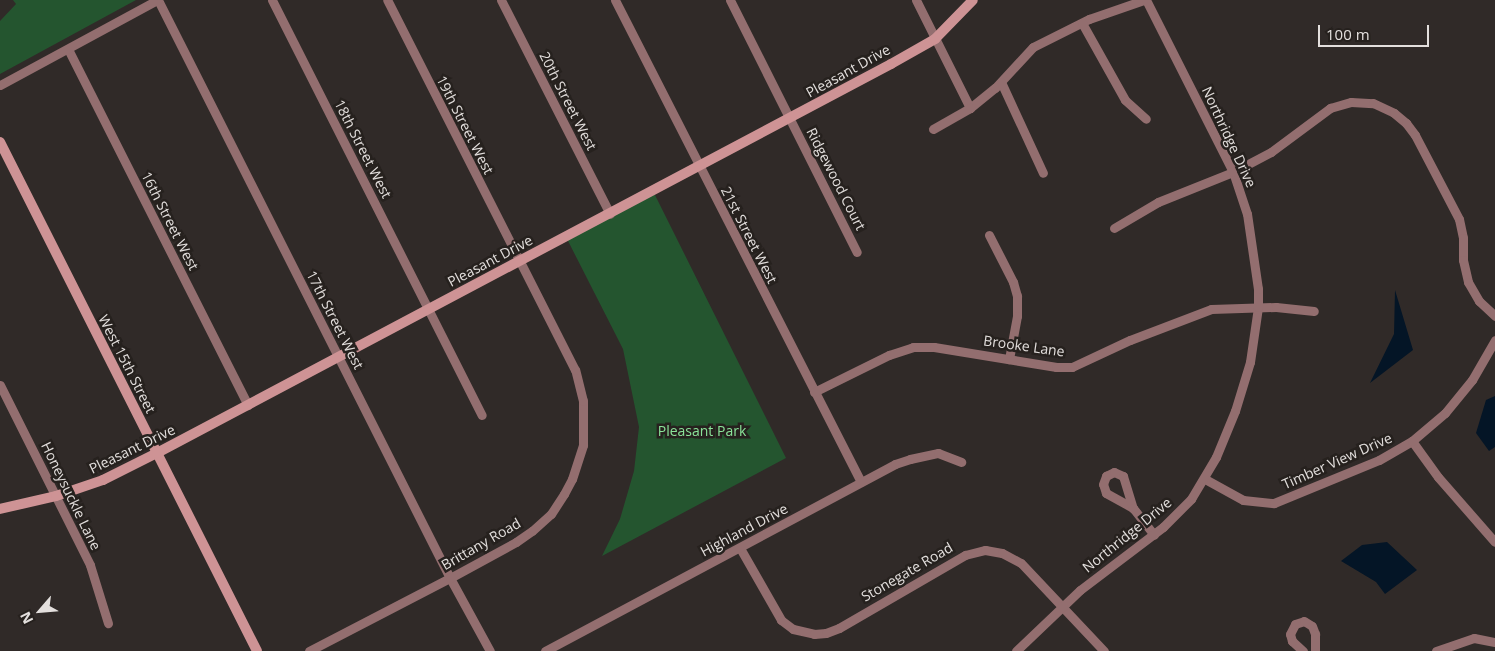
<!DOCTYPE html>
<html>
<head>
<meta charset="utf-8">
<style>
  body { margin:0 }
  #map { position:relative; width:1495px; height:651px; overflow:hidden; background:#302a28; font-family:"Open Sans",sans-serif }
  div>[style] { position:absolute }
  .green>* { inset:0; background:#24552f }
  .water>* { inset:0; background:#041526 }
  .street>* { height:9px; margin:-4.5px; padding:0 4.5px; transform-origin:4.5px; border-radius:4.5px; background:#936e6f }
  .secondary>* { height:10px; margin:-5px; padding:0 5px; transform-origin:5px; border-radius:5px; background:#ce9395 }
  span { translate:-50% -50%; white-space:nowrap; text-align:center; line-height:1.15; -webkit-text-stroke:5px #26211e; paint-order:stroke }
  .street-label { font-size:14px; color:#e3dfdd }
  .park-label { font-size:14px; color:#8ae399 }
  .north { position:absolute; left:15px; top:586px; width:50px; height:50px; -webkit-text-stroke:4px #26211e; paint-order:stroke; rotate:243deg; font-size:14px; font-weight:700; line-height:20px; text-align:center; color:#e3dfdd }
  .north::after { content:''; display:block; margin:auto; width:18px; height:22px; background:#e3dfdd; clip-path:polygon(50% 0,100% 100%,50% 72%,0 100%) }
  .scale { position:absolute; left:1318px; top:25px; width:111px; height:22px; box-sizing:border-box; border:2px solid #e3dfdd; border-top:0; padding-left:6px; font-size:15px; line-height:18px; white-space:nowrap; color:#e3dfdd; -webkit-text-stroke:4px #26211e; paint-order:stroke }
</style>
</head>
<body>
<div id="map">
  <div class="green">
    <i style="clip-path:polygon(13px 0,136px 0,0 74px,0 21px,16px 4px)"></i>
    <i style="clip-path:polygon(653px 191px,786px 458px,602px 556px,620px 519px,634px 471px,639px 427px,623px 349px,566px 237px)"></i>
  </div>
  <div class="water">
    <i style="clip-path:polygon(1395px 290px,1413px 350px,1370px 383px,1394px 334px)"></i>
    <i style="clip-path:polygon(1495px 396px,1495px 447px,1489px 451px,1476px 433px,1486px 400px)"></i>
    <i style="clip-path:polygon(1387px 542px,1417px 570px,1385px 594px,1376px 582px,1341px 561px,1362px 545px)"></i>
  </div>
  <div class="street">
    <i style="left:158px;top:0;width:648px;rotate:63.2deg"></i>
    <i style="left:450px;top:578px;width:83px;rotate:61.3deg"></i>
    <i style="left:272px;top:0;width:465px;rotate:63.2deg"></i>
    <i style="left:501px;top:0;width:240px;rotate:63deg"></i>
    <i style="left:615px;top:0;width:541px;rotate:62.96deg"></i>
    <i style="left:730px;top:0;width:282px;rotate:63.3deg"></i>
    <i style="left:916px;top:0;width:121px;rotate:63.4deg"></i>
    <i style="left:970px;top:108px;width:32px;rotate:-39deg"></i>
    <i style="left:995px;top:88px;width:56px;rotate:-47.2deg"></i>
    <i style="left:1033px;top:47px;width:63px;rotate:-26.6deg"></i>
    <i style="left:1089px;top:19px;width:58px;rotate:-19.1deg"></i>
    <i style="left:1082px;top:23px;width:88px;rotate:60.8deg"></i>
    <i style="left:1125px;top:100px;width:28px;rotate:42deg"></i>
    <i style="left:68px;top:49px;width:399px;rotate:63.2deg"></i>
    <i style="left:1001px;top:82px;width:100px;rotate:65.2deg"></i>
    <i style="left:0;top:85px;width:179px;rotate:-28.4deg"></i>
    <i style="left:933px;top:129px;width:43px;rotate:-29.6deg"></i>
    <i style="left:1114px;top:228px;width:51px;rotate:-30.6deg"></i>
    <i style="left:1158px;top:202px;width:81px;rotate:-21.8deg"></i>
    <i style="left:1233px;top:172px;width:43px;rotate:-27.8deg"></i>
    <i style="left:1271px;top:152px;width:74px;rotate:-36.7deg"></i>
    <i style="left:1330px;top:108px;width:22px;rotate:-16deg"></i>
    <i style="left:1351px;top:102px;width:22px;rotate:3deg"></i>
    <i style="left:1373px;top:103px;width:23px;rotate:25deg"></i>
    <i style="left:1394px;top:113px;width:16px;rotate:40deg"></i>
    <i style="left:1406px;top:123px;width:15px;rotate:53deg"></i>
    <i style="left:1415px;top:135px;width:95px;rotate:62.4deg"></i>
    <i style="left:1459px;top:219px;width:19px;rotate:78deg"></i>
    <i style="left:1463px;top:238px;width:22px;rotate:90deg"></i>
    <i style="left:1463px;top:260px;width:23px;rotate:77deg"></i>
    <i style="left:1468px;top:282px;width:22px;rotate:60deg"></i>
    <i style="left:1479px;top:301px;width:22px;rotate:43deg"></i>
    <i style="left:989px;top:235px;width:53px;rotate:62.9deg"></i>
    <i style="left:1013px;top:282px;width:15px;rotate:74deg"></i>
    <i style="left:1017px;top:296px;width:20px;rotate:90deg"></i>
    <i style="left:1017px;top:316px;width:44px;rotate:100.5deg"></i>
    <i style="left:0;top:385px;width:201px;rotate:63.4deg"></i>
    <i style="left:90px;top:565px;width:61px;rotate:72.8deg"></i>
    <i style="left:814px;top:392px;width:84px;rotate:-26.3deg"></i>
    <i style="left:889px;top:355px;width:25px;rotate:-18deg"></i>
    <i style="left:913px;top:347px;width:21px"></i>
    <i style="left:934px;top:347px;width:124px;rotate:9.3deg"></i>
    <i style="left:1056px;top:367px;width:16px"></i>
    <i style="left:1072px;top:367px;width:64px;rotate:-25deg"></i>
    <i style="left:1130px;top:340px;width:87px;rotate:-20.9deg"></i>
    <i style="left:1211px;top:309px;width:65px;rotate:-1.8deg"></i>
    <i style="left:1276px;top:307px;width:38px;rotate:6deg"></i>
    <i style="left:1412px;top:441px;width:44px;rotate:54.2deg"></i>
    <i style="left:1438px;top:477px;width:86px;rotate:48.8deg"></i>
    <i style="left:1205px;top:479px;width:43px;rotate:28.9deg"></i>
    <i style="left:1243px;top:500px;width:31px;rotate:6deg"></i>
    <i style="left:1274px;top:503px;width:113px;rotate:-22.3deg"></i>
    <i style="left:1379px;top:460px;width:38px;rotate:-30deg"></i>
    <i style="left:1412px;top:441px;width:43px;rotate:-40.3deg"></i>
    <i style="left:1445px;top:413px;width:43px;rotate:-50.7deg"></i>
    <i style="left:1472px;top:380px;width:46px;rotate:-60.1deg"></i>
    <i style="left:1133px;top:508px;width:31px;rotate:-151deg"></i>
    <i style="left:1106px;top:493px;width:9px;rotate:-108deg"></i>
    <i style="left:1103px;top:484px;width:9px;rotate:-69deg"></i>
    <i style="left:1106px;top:476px;width:9px;rotate:-27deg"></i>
    <i style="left:1114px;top:472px;width:10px;rotate:24deg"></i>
    <i style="left:1123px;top:476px;width:34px;rotate:73deg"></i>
    <i style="left:1133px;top:508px;width:34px;rotate:52deg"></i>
    <i style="left:740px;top:548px;width:83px;rotate:60.3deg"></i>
    <i style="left:781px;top:620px;width:15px;rotate:37deg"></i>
    <i style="left:793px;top:629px;width:22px;rotate:13deg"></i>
    <i style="left:814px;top:634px;width:12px;rotate:-5deg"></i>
    <i style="left:826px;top:633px;width:14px;rotate:-21deg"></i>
    <i style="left:839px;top:628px;width:146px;rotate:-30.1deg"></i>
    <i style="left:965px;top:555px;width:21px;rotate:-14deg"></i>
    <i style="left:985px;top:550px;width:17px;rotate:10deg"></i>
    <i style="left:1002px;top:553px;width:21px;rotate:28deg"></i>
    <i style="left:1021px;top:563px;width:121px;rotate:46.7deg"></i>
    <i style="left:309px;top:651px;width:159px;rotate:-27.4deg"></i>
    <i style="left:450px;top:578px;width:75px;rotate:-28.6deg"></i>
    <i style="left:516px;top:542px;width:19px;rotate:-35deg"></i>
    <i style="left:532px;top:531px;width:25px;rotate:-42deg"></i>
    <i style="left:551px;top:514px;width:24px;rotate:-57deg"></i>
    <i style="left:564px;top:494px;width:17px;rotate:-62deg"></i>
    <i style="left:572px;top:479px;width:36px;rotate:-72deg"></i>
    <i style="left:583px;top:445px;width:44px;rotate:-90deg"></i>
    <i style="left:583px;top:401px;width:32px;rotate:-104deg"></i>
    <i style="left:575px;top:370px;width:415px;rotate:-116.9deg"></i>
    <i style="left:545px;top:651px;width:397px;rotate:-28.1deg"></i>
    <i style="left:895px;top:464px;width:16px;rotate:-18deg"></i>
    <i style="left:910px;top:459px;width:29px;rotate:-12deg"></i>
    <i style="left:938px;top:453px;width:25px;rotate:21deg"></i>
    <i style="left:1016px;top:651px;width:88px;rotate:-43.6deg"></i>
    <i style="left:1080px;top:590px;width:104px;rotate:-37.2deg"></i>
    <i style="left:1163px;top:527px;width:40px;rotate:-45deg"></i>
    <i style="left:1191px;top:499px;width:49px;rotate:-59.2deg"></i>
    <i style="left:1216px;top:457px;width:50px;rotate:-67.6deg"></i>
    <i style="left:1235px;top:411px;width:51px;rotate:-73deg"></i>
    <i style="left:1250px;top:362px;width:56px;rotate:-81.7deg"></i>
    <i style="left:1258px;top:307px;width:18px;rotate:-90deg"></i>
    <i style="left:1258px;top:289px;width:76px;rotate:-98.3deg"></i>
    <i style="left:1247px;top:214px;width:44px;rotate:-108.4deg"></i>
    <i style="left:1233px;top:172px;width:193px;rotate:-116.8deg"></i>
    <i style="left:1303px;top:651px;width:15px;rotate:-138deg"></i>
    <i style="left:1292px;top:641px;width:7px;rotate:-106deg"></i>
    <i style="left:1290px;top:634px;width:11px;rotate:-63deg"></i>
    <i style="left:1295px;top:624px;width:9px;rotate:-18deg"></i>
    <i style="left:1304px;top:621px;width:9px;rotate:32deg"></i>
    <i style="left:1312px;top:626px;width:9px;rotate:69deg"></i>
    <i style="left:1315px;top:634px;width:17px;rotate:90deg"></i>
    <i style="left:1436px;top:651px;width:40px;rotate:-18.9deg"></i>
    <i style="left:1474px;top:638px;width:21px;rotate:11deg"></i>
  </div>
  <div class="secondary">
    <i style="left:0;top:142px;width:570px;rotate:63.21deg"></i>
    <i style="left:0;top:509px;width:57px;rotate:-13.1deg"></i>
    <i style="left:56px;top:496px;width:50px;rotate:-18.8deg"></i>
    <i style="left:103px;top:480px;width:60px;rotate:-26.6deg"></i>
    <i style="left:157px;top:453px;width:831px;rotate:-27.92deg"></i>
    <i style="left:891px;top:64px;width:51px;rotate:-29.6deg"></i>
    <i style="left:935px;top:39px;width:54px;rotate:-45.7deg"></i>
  </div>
  <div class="street-label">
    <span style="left:848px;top:71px;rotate:-29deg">Pleasant Drive</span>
    <span style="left:568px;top:101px;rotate:63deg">20th Street West</span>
    <span style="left:465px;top:125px;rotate:63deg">19th Street West</span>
    <span style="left:1229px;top:137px;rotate:65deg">Northridge Drive</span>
    <span style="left:363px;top:149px;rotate:63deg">18th Street West</span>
    <span style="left:836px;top:179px;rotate:63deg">Ridgewood Court</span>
    <span style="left:170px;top:221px;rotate:63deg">16th Street West</span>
    <span style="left:749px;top:235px;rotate:63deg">21st Street West</span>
    <span style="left:490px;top:261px;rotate:-28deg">Pleasant Drive</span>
    <span style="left:335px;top:320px;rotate:63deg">17th Street West</span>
    <span style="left:1024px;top:346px;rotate:8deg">Brooke Lane</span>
    <span style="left:127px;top:364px;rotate:63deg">West 15th Street</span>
    <span style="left:132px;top:449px;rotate:-26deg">Pleasant Drive</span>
    <span style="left:1337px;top:461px;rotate:-24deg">Timber View Drive</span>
    <span style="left:71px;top:496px;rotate:64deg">Honeysuckle Lane</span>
    <span style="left:744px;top:530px;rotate:-28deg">Highland Drive</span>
    <span style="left:1127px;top:535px;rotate:-39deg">Northridge Drive</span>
    <span style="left:481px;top:544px;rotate:-30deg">Brittany Road</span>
    <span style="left:907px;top:572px;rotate:-30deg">Stonegate Road</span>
  </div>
  <div class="park-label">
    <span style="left:702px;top:431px">Pleasant Park</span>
  </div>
  <div class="north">N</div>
  <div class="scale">100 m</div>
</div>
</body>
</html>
